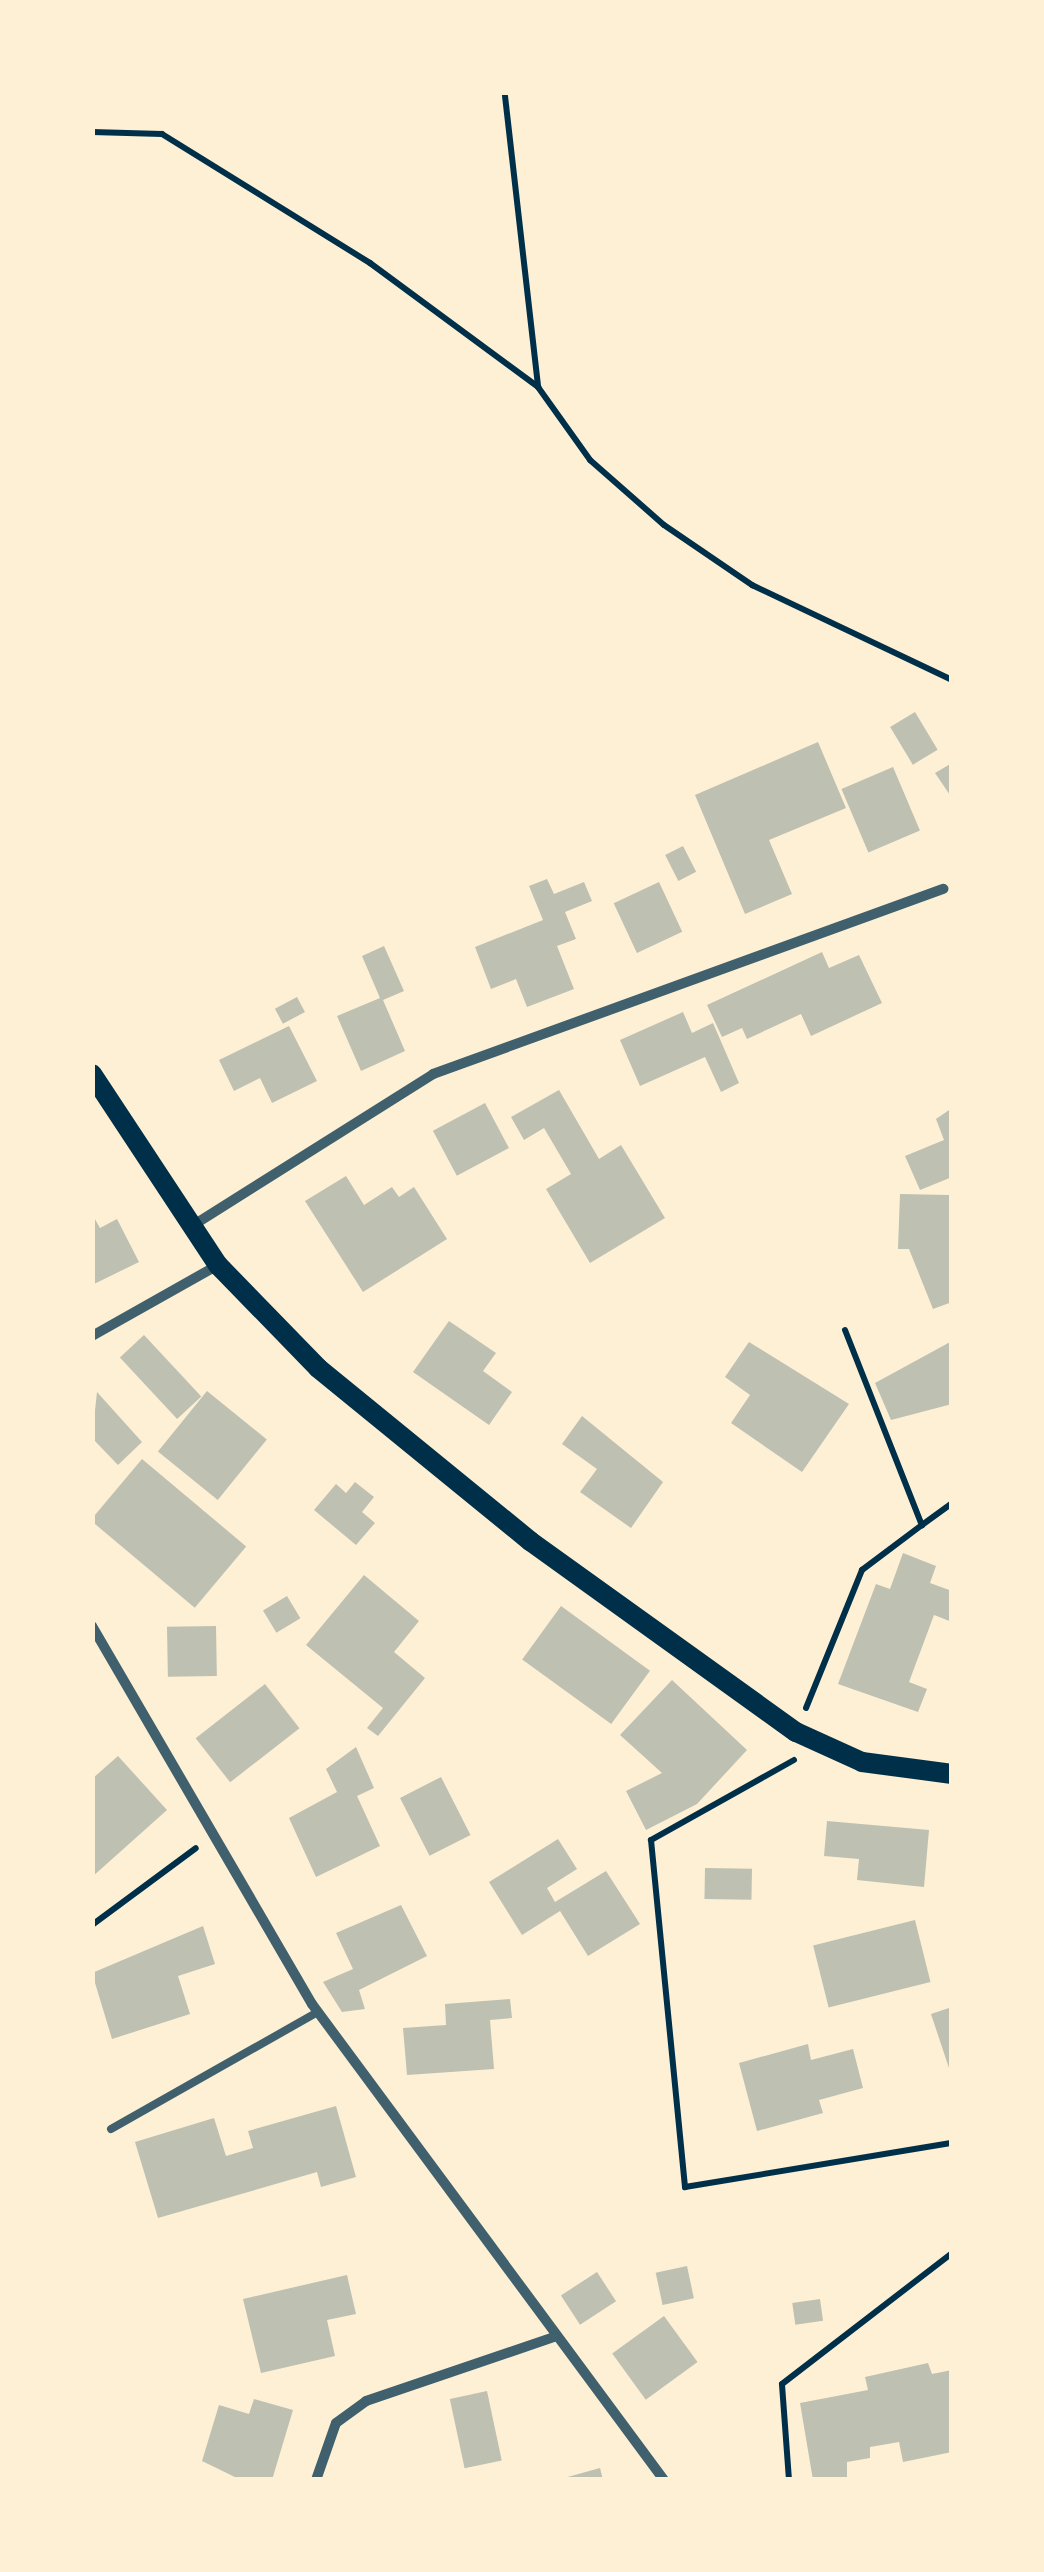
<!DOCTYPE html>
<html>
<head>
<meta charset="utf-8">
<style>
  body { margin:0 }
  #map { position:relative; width:1044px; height:2572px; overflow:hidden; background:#fdf0d5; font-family:"Space Grotesk",sans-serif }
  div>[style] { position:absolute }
  .building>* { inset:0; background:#bec0b2; transform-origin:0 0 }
  .path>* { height:6px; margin:-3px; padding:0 3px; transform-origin:3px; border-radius:3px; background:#003049 }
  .service>* { height:8px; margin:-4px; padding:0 4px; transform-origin:4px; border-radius:4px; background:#3f606c }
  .minor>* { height:10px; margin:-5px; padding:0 5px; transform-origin:5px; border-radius:5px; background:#3f606c }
  .secondary>* { height:20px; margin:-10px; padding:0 10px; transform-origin:10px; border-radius:10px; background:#003049 }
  span { translate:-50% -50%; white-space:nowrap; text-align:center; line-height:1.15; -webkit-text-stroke:10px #fdf0d5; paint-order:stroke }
  .frame { position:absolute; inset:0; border:95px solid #fdf0d5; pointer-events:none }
</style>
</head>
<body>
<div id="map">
  <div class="building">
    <i style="left:915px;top:712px;width:44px;height:29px;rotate:59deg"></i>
    <i style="clip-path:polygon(818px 742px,846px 808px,769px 840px,792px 894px,745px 914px,695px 795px)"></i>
    <i style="clip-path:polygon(952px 763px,952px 798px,935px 773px)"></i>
    <i style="left:893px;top:767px;width:69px;height:56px;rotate:67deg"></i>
    <i style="left:683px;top:846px;width:29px;height:20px;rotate:63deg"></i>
    <i style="clip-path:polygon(547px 879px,554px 894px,584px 882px,592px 901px,565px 912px,576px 939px,557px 946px,574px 989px,527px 1007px,516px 979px,491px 989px,475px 947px,543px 920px,529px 886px)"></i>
    <i style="left:659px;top:882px;width:55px;height:50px;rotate:65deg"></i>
    <i style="clip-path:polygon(384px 946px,404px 991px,383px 1000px,405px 1051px,361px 1071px,337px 1016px,380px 998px,362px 956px)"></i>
    <i style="clip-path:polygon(822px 952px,829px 968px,859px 955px,882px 1003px,811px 1036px,801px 1014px,747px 1039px,742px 1028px,722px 1037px,707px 1005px)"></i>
    <i style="left:297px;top:997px;width:17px;height:25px;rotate:62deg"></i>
    <i style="clip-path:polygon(683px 1012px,692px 1033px,713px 1023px,739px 1083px,721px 1092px,705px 1057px,640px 1086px,620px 1040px)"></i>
    <i style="clip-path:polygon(289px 1026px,317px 1081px,272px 1103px,260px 1078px,234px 1091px,219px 1060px)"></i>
    <i style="clip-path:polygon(559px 1090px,599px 1159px,621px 1145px,665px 1218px,590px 1263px,546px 1189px,571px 1174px,544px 1128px,524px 1140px,511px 1117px)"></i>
    <i style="left:485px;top:1103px;width:51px;height:59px;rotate:62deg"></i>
    <i style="clip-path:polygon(952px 1108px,952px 1177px,920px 1190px,905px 1156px,944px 1140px,936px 1119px)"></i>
    <i style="clip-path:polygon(346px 1176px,364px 1205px,392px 1187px,399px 1197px,414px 1187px,447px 1239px,363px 1292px,305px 1201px)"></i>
    <i style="clip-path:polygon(900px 1194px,949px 1195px,952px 1302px,933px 1309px,909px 1249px,898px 1249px)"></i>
    <i style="clip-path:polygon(92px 1214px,100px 1228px,117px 1219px,139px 1262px,92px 1285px)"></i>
    <i style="clip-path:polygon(449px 1321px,496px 1353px,483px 1371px,512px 1392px,489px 1425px,413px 1372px)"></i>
    <i style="left:144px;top:1335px;width:84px;height:33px;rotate:47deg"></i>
    <i style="clip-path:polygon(952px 1341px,952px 1404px,891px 1420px,875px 1383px)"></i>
    <i style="clip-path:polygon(749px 1342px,849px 1404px,802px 1472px,731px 1423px,750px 1395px,725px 1377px)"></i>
    <i style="left:207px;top:1391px;width:77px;height:78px;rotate:39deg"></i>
    <i style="clip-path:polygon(97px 1392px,142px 1442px,118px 1465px,92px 1438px)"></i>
    <i style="clip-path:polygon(582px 1416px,663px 1482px,631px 1528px,580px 1492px,597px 1469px,562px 1444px)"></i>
    <i style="left:142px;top:1459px;width:136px;height:80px;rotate:40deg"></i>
    <i style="clip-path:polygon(355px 1482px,374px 1497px,362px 1512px,375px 1523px,356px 1545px,314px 1510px,336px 1484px,346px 1493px)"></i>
    <i style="clip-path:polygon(903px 1553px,936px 1566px,930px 1583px,952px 1591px,952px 1622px,934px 1615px,909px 1682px,927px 1689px,918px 1712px,838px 1684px,876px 1584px,890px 1589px)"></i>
    <i style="clip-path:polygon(364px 1575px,419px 1621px,394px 1652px,425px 1678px,378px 1736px,367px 1728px,383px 1708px,306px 1645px)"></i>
    <i style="left:287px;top:1596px;width:26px;height:28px;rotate:59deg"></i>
    <i style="left:561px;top:1606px;width:110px;height:66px;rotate:36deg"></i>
    <i style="left:216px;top:1626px;width:50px;height:49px;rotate:89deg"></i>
    <i style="clip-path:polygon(672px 1680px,747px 1750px,697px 1804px,646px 1830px,626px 1791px,662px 1773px,620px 1735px)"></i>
    <i style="left:265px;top:1684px;width:56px;height:88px;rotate:52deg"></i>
    <i style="clip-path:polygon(356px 1747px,374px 1788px,357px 1796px,380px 1846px,316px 1877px,289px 1818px,337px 1792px,326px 1769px)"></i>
    <i style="clip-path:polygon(118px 1756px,167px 1810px,92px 1877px,92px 1779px)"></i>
    <i style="left:441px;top:1777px;width:65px;height:46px;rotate:63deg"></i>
    <i style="clip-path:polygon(827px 1821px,929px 1830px,924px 1887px,857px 1880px,859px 1859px,824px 1856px)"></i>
    <i style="clip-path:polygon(558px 1839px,577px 1869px,547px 1888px,555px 1902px,606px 1871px,640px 1924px,588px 1956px,560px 1911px,522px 1935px,489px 1882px)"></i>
    <i style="left:705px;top:1868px;width:47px;height:31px;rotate:1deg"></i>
    <i style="clip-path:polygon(401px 1905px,427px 1956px,359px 1990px,365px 2009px,342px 2012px,323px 1982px,353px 1969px,336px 1933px)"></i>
    <i style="left:915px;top:1920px;width:64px;height:105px;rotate:76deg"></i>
    <i style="clip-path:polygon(203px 1926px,215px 1964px,178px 1976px,190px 2014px,112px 2039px,92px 1973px)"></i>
    <i style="clip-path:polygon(510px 1999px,512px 2018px,490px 2020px,494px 2069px,407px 2075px,403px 2028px,446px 2025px,445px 2004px)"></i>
    <i style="clip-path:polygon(952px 2007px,952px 2074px,951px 2074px,931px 2014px)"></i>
    <i style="clip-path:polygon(808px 2044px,811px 2060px,853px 2049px,863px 2088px,819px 2100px,823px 2113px,757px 2131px,739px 2063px)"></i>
    <i style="clip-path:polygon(336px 2106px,356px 2177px,321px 2187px,317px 2172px,158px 2218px,135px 2142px,214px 2118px,226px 2156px,253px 2148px,248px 2131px)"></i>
    <i style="left:687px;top:2266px;width:33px;height:32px;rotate:78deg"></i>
    <i style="left:597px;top:2272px;width:35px;height:43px;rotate:57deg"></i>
    <i style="clip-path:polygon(347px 2275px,356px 2314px,327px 2320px,335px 2356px,261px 2373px,243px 2299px)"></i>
    <i style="left:820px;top:2299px;width:22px;height:28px;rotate:82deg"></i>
    <i style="left:664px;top:2316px;width:57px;height:64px;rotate:54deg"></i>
    <i style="clip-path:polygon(928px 2363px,932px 2374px,952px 2370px,952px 2452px,903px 2462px,899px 2442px,870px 2447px,870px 2458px,847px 2462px,847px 2480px,813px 2480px,800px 2403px,868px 2390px,865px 2377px)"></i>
    <i style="left:487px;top:2391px;width:71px;height:38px;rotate:78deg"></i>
    <i style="clip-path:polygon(254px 2399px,293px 2410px,272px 2480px,241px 2480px,202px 2461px,219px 2405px,249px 2414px)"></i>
    <i style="clip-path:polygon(600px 2468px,603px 2480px,564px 2480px,564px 2478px)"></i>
  </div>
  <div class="path">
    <i style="left:505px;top:96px;width:293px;rotate:83.5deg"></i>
    <i style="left:92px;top:132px;width:70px;rotate:1.6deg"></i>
    <i style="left:162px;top:134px;width:245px;rotate:31.8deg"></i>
    <i style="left:370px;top:263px;width:209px;rotate:36.4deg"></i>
    <i style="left:538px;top:387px;width:90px;rotate:54.5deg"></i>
    <i style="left:590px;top:460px;width:98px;rotate:41.3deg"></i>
    <i style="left:664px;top:525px;width:107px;rotate:34.3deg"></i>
    <i style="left:752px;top:585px;width:221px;rotate:25.4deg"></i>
    <i style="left:845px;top:1330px;width:210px;rotate:68.5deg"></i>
    <i style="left:922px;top:1525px;width:37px;rotate:-36deg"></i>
    <i style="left:806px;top:1708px;width:149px;rotate:-67.9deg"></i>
    <i style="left:862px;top:1570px;width:75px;rotate:-36.9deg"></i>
    <i style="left:794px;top:1760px;width:164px;rotate:150.8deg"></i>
    <i style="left:651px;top:1840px;width:349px;rotate:84.4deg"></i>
    <i style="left:685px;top:2187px;width:271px;rotate:-9.4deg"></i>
    <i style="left:92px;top:1925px;width:129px;rotate:-36.5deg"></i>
    <i style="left:789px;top:2480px;width:96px;rotate:-94.2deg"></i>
    <i style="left:782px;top:2384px;width:215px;rotate:-37.6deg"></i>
  </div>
  <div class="service">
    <i style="left:111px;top:2129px;width:238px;rotate:-29.5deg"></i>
  </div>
  <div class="minor">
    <i style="left:192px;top:1226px;width:285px;rotate:-32.2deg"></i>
    <i style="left:433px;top:1074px;width:543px;rotate:-19.94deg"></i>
    <i style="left:92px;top:1336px;width:145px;rotate:-29.4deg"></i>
    <i style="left:92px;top:1626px;width:437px;rotate:59.8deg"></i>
    <i style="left:312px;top:2004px;width:592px;rotate:53.52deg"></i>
    <i style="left:316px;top:2480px;width:60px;rotate:-70.7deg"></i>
    <i style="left:336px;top:2423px;width:37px;rotate:-36deg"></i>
    <i style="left:366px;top:2401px;width:199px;rotate:-18.8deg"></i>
  </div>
  <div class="secondary">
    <i style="left:92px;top:1074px;width:229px;rotate:56.6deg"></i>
    <i style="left:218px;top:1265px;width:144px;rotate:45.8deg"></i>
    <i style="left:318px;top:1368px;width:274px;rotate:39.2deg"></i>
    <i style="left:530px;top:1541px;width:327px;rotate:35.7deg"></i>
    <i style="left:796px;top:1732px;width:72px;rotate:24.4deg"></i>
    <i style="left:862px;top:1762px;width:91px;rotate:7.6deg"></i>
  </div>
  <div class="frame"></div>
</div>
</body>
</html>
